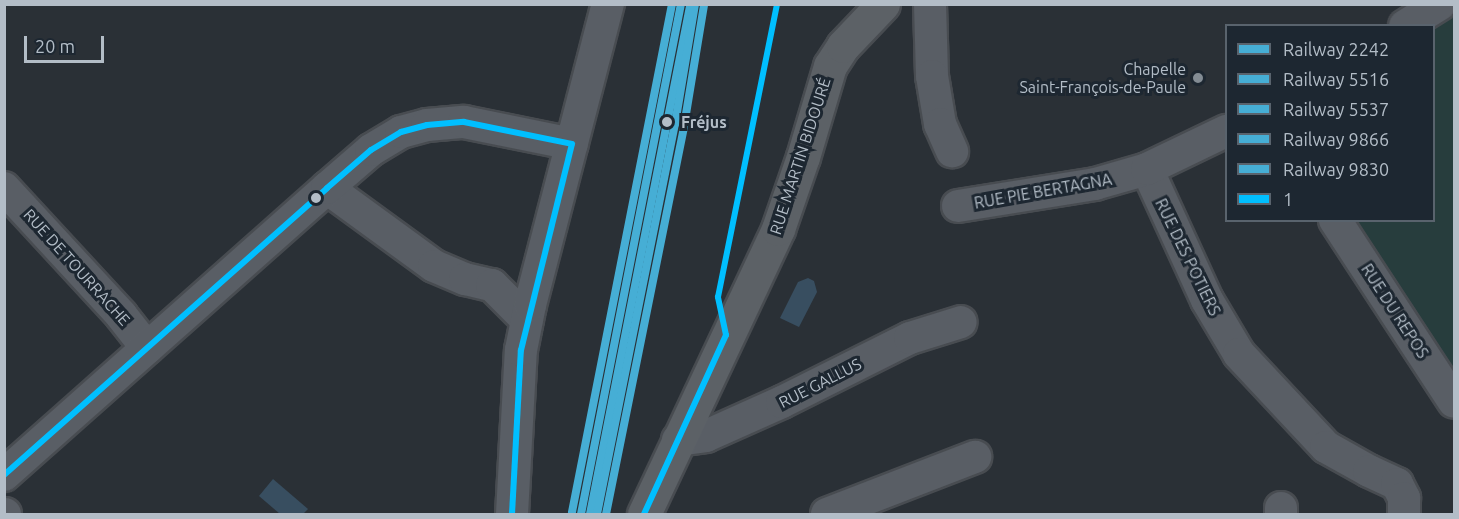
<!DOCTYPE html>
<html>
<head>
<meta charset="utf-8">
<style>
  body { margin:0 }
  #map { position:relative; width:1459px; height:519px; overflow:hidden; background:#2a3036; font-family:Ubuntu,sans-serif }
  div>[style] { position:absolute }
  .green>* { inset:0; background:#273d3d }
  .water>* { inset:0; background:#384e60 }
  .roads { filter:drop-shadow(2px 0 #484c51) drop-shadow(-2px 0 #484c51) drop-shadow(0 2px #484c51) drop-shadow(0 -2px #484c51) }
  .minor>* { height:32px; margin:-16px; padding:0 16px; transform-origin:16px; border-radius:16px; background:#595e65 }
  .major>* { height:33px; margin:-16.5px; padding:0 16.5px; transform-origin:16.5px; border-radius:16.5px; background:#5c6166 }
  .bus-1>* { height:6px; margin:-3px; padding:0 3px; transform-origin:3px; border-radius:3px; background:#00bfff }
  .rail-1>* { height:8px; margin:-4px; padding:0 4px; transform-origin:4px; border-radius:4px; background:#46aed5 }
  .rail-2>* { height:8px; margin:-4px; padding:0 4px; transform-origin:4px; border-radius:4px; background:#46aed5 }
  .rail-3>* { height:8px; margin:-4px; padding:0 4px; transform-origin:4px; border-radius:4px; background:#46aed5 }
  .rail-4>* { height:8px; margin:-4px; padding:0 4px; transform-origin:4px; border-radius:4px; background:#46aed5 }
  .rail-5>* { height:8px; margin:-4px; padding:0 4px; transform-origin:4px; border-radius:4px; background:#46aed5 }
  .dots>* { width:16px; height:16px; translate:-50% -50%; box-sizing:border-box; border:3px solid #1d2731; border-radius:50% }
  span { translate:-50% -50%; white-space:nowrap; text-align:center; line-height:1.15; -webkit-text-stroke:6px #1d2731; paint-order:stroke }
  .poi-label { font-size:16px; color:#b3bdc7 }
  .right { translate:-100% -50%; text-align:right }
  .stop-label { font-size:16px; color:#b3bdc7; font-weight:700 }
  .left { translate:0 -50%; text-align:left }
  .street-label { font-size:16px; color:#b3bdc7 }
  .frame { position:absolute; inset:0; border:6px solid #b3bdc7; pointer-events:none }
  .legend { position:absolute; left:1225px; top:24px; width:210px; height:198px; box-sizing:border-box; background:#1d2731; border:2px solid #59636d; margin:0; padding:8px 10px; list-style:none; font-size:18px; color:#b3bdc7 }
  .legend li { display:flex; align-items:center; gap:12px; height:30px }
  .legend b { width:30px; border:2px solid #59636d }
  .scale { position:absolute; left:24px; top:36px; width:80px; height:27px; box-sizing:border-box; border:3px solid #b3bdc7; border-top:0; padding-left:8px; font-size:18px; line-height:21px; white-space:nowrap; color:#b3bdc7; -webkit-text-stroke:4px #1d2731; paint-order:stroke }
</style>
</head>
<body>
<div id="map">
  <div class="green">
    <i style="clip-path:polygon(1454px 10px,1454px 386px,1348px 221px,1434px 220px,1434px 26px,1428px 25px)"></i>
  </div>
  <div class="water">
    <i style="clip-path:polygon(808px 278px,814px 281px,817px 292px,799px 327px,780px 318px,798px 282px)"></i>
    <i style="clip-path:polygon(273px 479px,308px 509px,303px 514px,280px 514px,259px 496px)"></i>
  </div>
  <div class="roads">
    <div class="minor">
      <i style="left:930px;top:4px;width:72px;rotate:88.4deg"></i>
      <i style="left:932px;top:76px;width:49px;rotate:80.5deg"></i>
      <i style="left:940px;top:124px;width:30px;rotate:66deg"></i>
      <i style="left:1405px;top:26px;width:41px;rotate:-32.2deg"></i>
      <i style="left:1147px;top:169px;width:144px;rotate:65.4deg"></i>
      <i style="left:1207px;top:300px;width:63px;rotate:59.3deg"></i>
      <i style="left:1239px;top:354px;width:127px;rotate:46.9deg"></i>
      <i style="left:1326px;top:447px;width:49px;rotate:29.2deg"></i>
      <i style="left:1369px;top:471px;width:31px;rotate:25deg"></i>
      <i style="left:1397px;top:484px;width:16px;rotate:63deg"></i>
      <i style="left:1404px;top:498px;width:16px;rotate:90deg"></i>
      <i style="left:4px;top:188px;width:173px;rotate:47.3deg"></i>
      <i style="left:121px;top:315px;width:42px;rotate:51.8deg"></i>
      <i style="left:327px;top:188px;width:132px;rotate:36.1deg"></i>
      <i style="left:434px;top:266px;width:34px;rotate:23deg"></i>
      <i style="left:465px;top:279px;width:28px;rotate:13deg"></i>
      <i style="left:492px;top:285px;width:49px;rotate:45deg"></i>
      <i style="left:958px;top:206px;width:139px;rotate:-9.1deg"></i>
      <i style="left:1095px;top:184px;width:54px;rotate:-16.1deg"></i>
      <i style="left:1147px;top:169px;width:88px;rotate:-25.7deg"></i>
      <i style="left:1335px;top:220px;width:217px;rotate:56.8deg"></i>
      <i style="left:678px;top:440px;width:28px;rotate:-8deg"></i>
      <i style="left:706px;top:436px;width:83px;rotate:-24.1deg"></i>
      <i style="left:782px;top:402px;width:143px;rotate:-26.6deg"></i>
      <i style="left:910px;top:338px;width:53px;rotate:-17.4deg"></i>
      <i style="left:4px;top:475px;width:432px;rotate:-41.6deg"></i>
      <i style="left:327px;top:188px;width:58px;rotate:-40.8deg"></i>
      <i style="left:371px;top:150px;width:35px;rotate:-31deg"></i>
      <i style="left:401px;top:132px;width:27px;rotate:-15deg"></i>
      <i style="left:427px;top:125px;width:37px;rotate:-5deg"></i>
      <i style="left:464px;top:122px;width:110px;rotate:11.5deg"></i>
      <i style="left:1281px;top:508px;width:6px;rotate:90deg"></i>
      <i style="left:4px;top:514px;width:1px"></i>
      <i style="left:512px;top:514px;width:164px;rotate:-86.9deg"></i>
      <i style="left:521px;top:350px;width:46px;rotate:-78.7deg"></i>
      <i style="left:530px;top:305px;width:311px;rotate:-75.5deg"></i>
      <i style="left:827px;top:514px;width:159px;rotate:-21.1deg"></i>
    </div>
    <div class="major">
      <i style="left:644px;top:514px;width:315px;rotate:-64.8deg"></i>
      <i style="left:778px;top:229px;width:76px;rotate:-70.9deg"></i>
      <i style="left:803px;top:157px;width:95px;rotate:-73.5deg"></i>
      <i style="left:830px;top:66px;width:24px;rotate:-57deg"></i>
      <i style="left:843px;top:46px;width:58px;rotate:-46.4deg"></i>
    </div>
  </div>
  <div class="bus-1">
    <i style="left:726px;top:335px;width:39px;rotate:-102deg"></i>
    <i style="left:718px;top:297px;width:299px;rotate:-78.6deg"></i>
    <i style="left:4px;top:475px;width:432px;rotate:-41.6deg"></i>
    <i style="left:327px;top:188px;width:58px;rotate:-40.8deg"></i>
    <i style="left:371px;top:150px;width:35px;rotate:-31deg"></i>
    <i style="left:401px;top:132px;width:27px;rotate:-15deg"></i>
    <i style="left:427px;top:125px;width:37px;rotate:-5deg"></i>
    <i style="left:464px;top:122px;width:110px;rotate:11.5deg"></i>
    <i style="left:512px;top:514px;width:164px;rotate:-86.9deg"></i>
    <i style="left:521px;top:350px;width:212px;rotate:-76.1deg"></i>
    <i style="left:644px;top:514px;width:197px;rotate:-65.4deg"></i>
  </div>
  <div class="rail-1">
    <i style="left:581px;top:514px;width:520px;rotate:-78.91deg"></i>
  </div>
  <div class="rail-2">
    <i style="left:590px;top:514px;width:518px;rotate:-78.86deg"></i>
  </div>
  <div class="rail-3">
    <i style="left:597px;top:514px;width:398px;rotate:-78.7deg"></i>
    <i style="left:675px;top:124px;width:122px;rotate:-80.5deg"></i>
  </div>
  <div class="rail-4">
    <i style="left:572px;top:512px;width:518px;rotate:-78.86deg"></i>
  </div>
  <div class="rail-5">
    <i style="left:606px;top:514px;width:396px;rotate:-78.6deg"></i>
    <i style="left:684px;top:126px;width:123px;rotate:-80.6deg"></i>
  </div>
  <div class="dots">
    <i style="left:1198px;top:78px;background:#838c94"></i>
    <i style="left:667px;top:122px;background:#b3bdc7"></i>
    <i style="left:316px;top:198px;background:#b3bdc7"></i>
  </div>
  <div class="poi-label">
    <span class="right" style="left:1186px;top:78px">Chapelle<br>Saint-François-de-Paule</span>
  </div>
  <div class="stop-label">
    <span class="left" style="left:681px;top:122px">Fréjus</span>
  </div>
  <div class="street-label">
    <span style="left:800px;top:156px;rotate:-72deg">RUE MARTIN BIDOURÉ</span>
    <span style="left:1043px;top:191px;rotate:-10deg">RUE PIE BERTAGNA</span>
    <span style="left:1188px;top:257px;rotate:64deg">RUE DES POTIERS</span>
    <span style="left:77px;top:267px;rotate:48deg">RUE DE TOURRACHE</span>
    <span style="left:1395px;top:311px;rotate:57deg">RUE DU REPOS</span>
    <span style="left:820px;top:383px;rotate:-27deg">RUE GALLUS</span>
  </div>
  <div class="frame"></div>
  <ul class="legend">
  <li><b style="height:8px;background:#46aed5"></b>Railway 2242</li>
  <li><b style="height:8px;background:#46aed5"></b>Railway 5516</li>
  <li><b style="height:8px;background:#46aed5"></b>Railway 5537</li>
  <li><b style="height:8px;background:#46aed5"></b>Railway 9866</li>
  <li><b style="height:8px;background:#46aed5"></b>Railway 9830</li>
  <li><b style="height:8px;background:#00bfff"></b>1</li>
  </ul>
  <div class="scale">20 m</div>
</div>
</body>
</html>
